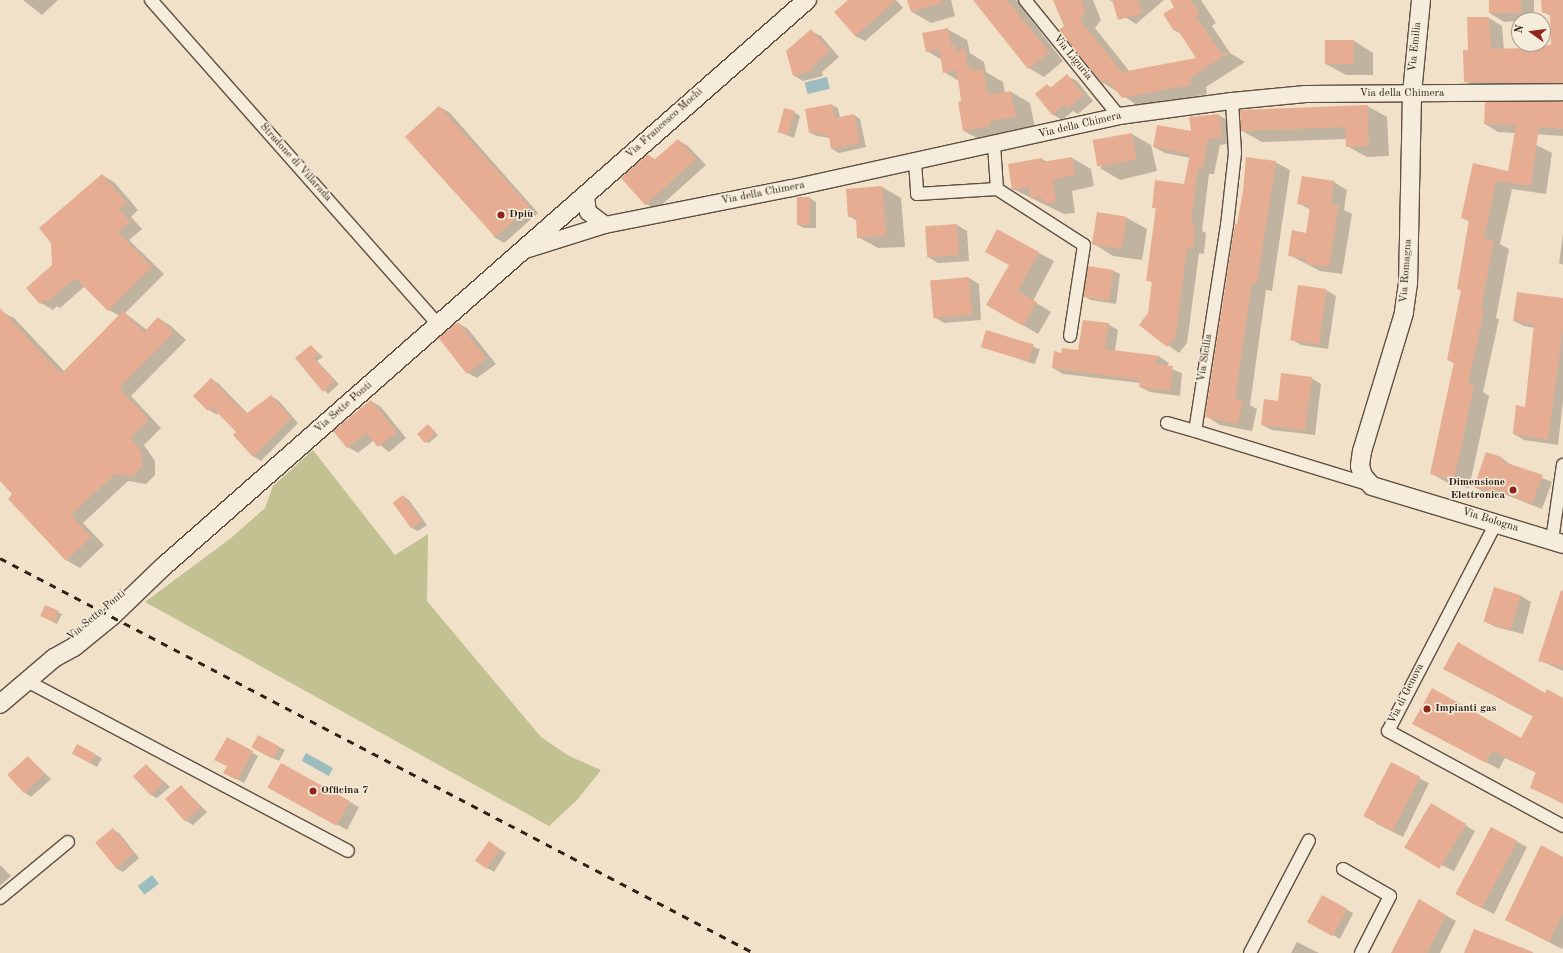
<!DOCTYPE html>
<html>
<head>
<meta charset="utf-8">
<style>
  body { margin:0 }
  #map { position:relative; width:1563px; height:953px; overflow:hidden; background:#f1e1c8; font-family:"Old Standard TT",serif }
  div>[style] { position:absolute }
  .green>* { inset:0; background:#c1c192 }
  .water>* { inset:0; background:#9dbcbe; transform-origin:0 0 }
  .shadow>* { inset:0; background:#0003; transform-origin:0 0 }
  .building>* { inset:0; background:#e7ad92; transform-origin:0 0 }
  .roads { filter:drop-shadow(1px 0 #5e5041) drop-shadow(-1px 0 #5e5041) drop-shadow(0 1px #5e5041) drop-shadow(0 -1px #5e5041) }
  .minor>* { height:12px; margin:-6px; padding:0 6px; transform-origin:6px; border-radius:6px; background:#f6ecdb }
  .tertiary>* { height:16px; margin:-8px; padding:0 8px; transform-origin:8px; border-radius:8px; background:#f6ecdb }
  .secondary>* { height:18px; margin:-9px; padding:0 9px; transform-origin:9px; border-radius:9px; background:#f6ecdb }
  .rail>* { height:3px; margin-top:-1.5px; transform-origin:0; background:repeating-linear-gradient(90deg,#2d2014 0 7px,transparent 0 14px) }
  .dots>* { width:11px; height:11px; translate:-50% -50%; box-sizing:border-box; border:2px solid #f6ecdb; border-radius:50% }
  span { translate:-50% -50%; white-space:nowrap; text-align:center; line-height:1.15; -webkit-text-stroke:3px #f6ecdb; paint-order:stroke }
  .street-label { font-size:11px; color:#2d2014 }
  .poi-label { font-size:11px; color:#2d2014; font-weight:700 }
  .left { translate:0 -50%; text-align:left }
  .right { translate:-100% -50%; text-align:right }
  .north { position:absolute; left:1511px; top:12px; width:40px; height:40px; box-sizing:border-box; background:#f6ecdb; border:1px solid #a69a8b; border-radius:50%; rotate:284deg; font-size:11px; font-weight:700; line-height:16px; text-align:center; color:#2d2014 }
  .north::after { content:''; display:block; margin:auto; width:14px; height:18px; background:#8f2418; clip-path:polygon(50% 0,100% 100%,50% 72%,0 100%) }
</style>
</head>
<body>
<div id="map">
  <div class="green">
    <i style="clip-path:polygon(313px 450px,395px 555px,428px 534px,427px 601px,541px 737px,569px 756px,601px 770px,577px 800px,549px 826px,145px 602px,231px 538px,265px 508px,273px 486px)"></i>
  </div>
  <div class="water">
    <i style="left:827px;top:77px;width:12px;height:23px;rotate:76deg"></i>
    <i style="left:306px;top:753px;width:31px;height:9px;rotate:29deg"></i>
    <i style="left:152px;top:875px;width:11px;height:18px;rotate:52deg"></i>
  </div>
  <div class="shadow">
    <i style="clip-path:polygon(23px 0,58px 0,42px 15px)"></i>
    <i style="clip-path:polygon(849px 0,896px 0,903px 8px,865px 41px,855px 36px)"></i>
    <i style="clip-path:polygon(908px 0,951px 0,955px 16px,931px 23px,912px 12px)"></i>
    <i style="clip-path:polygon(975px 0,1016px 0,1063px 61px,1044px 77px,1029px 68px)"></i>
    <i style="clip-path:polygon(1054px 0,1093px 0,1101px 20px,1095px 28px,1130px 72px,1198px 59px,1182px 34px,1174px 30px,1175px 7px,1171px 0,1201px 0,1216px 23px,1212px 26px,1230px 53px,1245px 62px,1206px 87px,1207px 94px,1140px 107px,1104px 83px)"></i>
    <i style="clip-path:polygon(1110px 0,1164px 0,1136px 24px,1117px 12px,1113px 2px)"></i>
    <i style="clip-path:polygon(1490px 0,1534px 0,1534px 20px,1504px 22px,1491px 14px)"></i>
    <i style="clip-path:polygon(1542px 0,1563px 0,1563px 90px,1479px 89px,1465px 81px,1469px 51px,1489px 18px,1502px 26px,1504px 50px,1552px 46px,1551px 16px,1543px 12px)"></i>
    <i style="clip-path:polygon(947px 29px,967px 40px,970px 53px,984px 62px,986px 72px,1003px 82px,1005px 93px,1011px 92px,1030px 103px,1035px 128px,984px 142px,964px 131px,959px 81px,944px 72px,942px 60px,927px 51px)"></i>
    <i style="clip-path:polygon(811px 31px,821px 36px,839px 57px,822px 72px,823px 76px,803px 81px,793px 75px)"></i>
    <i style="clip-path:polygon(1354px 41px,1373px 53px,1373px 75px,1346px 75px,1326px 64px)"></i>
    <i style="clip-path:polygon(1067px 76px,1077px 81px,1093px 101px,1078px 114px,1073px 111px,1062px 120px,1052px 114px,1047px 85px,1052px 88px)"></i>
    <i style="clip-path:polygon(1563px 102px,1563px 136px,1498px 132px,1485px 124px)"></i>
    <i style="clip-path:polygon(832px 105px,838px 108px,840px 118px,854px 115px,860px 119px,866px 147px,839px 153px,832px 149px,830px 138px,817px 136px,810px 133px)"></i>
    <i style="clip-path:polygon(1367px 106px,1387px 117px,1389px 156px,1367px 157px,1347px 146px,1347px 139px,1262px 142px,1242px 131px)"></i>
    <i style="clip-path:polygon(439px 107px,449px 112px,538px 213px,504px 243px,494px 237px)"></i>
    <i style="clip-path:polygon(794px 112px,800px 116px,794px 138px,779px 132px)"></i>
    <i style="clip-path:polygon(1218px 115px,1230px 121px,1232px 143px,1220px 145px,1214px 174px,1209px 174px,1202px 231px,1206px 233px,1204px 254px,1199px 253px,1187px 343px,1179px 353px,1140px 325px,1149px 313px,1153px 283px,1147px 280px,1156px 209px,1153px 207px,1185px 185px,1190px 158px,1165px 153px,1154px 147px,1192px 133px)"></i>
    <i style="clip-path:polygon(1132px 134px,1151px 145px,1157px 171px,1120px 180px,1100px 168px)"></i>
    <i style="clip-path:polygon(678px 140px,688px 146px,706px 165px,656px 210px,646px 204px,622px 178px,648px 155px,656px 160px)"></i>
    <i style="clip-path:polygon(1536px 145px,1552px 153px,1546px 194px,1512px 189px,1500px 244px,1509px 249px,1496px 318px,1499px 319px,1483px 392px,1489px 396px,1469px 488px,1446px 482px,1431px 473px,1455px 364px,1448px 360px,1462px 291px,1458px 289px,1470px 222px,1462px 218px,1474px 164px,1509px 172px)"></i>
    <i style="clip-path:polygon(1072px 158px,1091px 169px,1094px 186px,1072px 191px,1075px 213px,1064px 214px,1013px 189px,1042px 159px,1047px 162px)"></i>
    <i style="clip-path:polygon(1275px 162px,1290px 170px,1272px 291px,1266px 290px,1250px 405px,1257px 409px,1252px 431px,1220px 425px,1206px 416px,1238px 225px)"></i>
    <i style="clip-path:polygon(102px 175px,114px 182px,138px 210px,131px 217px,142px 229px,129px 240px,164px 274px,125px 313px,147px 330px,158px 318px,171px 326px,186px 340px,131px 396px,161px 428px,144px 445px,155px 461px,155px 475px,146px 484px,128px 481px,83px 523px,104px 545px,80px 568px,66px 560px,0 479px,0 311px,14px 318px,65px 372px,120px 316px,109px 310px,85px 286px,60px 308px,57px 306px,53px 310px,41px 303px,28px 288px,53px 266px)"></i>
    <i style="clip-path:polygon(1302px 177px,1334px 182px,1347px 190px,1344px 210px,1352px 214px,1342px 274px,1320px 271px,1289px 255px,1307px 234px,1311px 210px,1298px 203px)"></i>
    <i style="clip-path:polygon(882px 187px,901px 198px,905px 247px,878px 248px,858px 237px,857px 221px,849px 216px)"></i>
    <i style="clip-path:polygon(810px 198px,816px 202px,816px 228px,804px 228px,798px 225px)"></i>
    <i style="clip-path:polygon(1098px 213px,1127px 218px,1147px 229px,1142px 260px,1113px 256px,1094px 244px)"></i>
    <i style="clip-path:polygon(957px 225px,967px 231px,969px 261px,938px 263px,928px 257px)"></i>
    <i style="clip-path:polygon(998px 231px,1054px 261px,1033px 301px,1051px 312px,1038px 334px,987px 304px,1010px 265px)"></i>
    <i style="clip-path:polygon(1563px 234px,1563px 265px,1559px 263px)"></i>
    <i style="clip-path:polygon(1089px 267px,1114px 271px,1120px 274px,1116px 304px,1091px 300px,1085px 297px)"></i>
    <i style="clip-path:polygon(969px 278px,979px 284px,981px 320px,944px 323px,934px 317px,931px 281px)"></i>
    <i style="clip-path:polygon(1326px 290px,1336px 296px,1328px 349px,1301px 345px,1291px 339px)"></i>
    <i style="clip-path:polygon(1563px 299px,1563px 401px,1558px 445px,1524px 440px,1514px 434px,1526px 408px,1535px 328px,1524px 326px,1514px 321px)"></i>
    <i style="clip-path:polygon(458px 323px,468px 329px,496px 364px,477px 378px,468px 373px)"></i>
    <i style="clip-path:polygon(1108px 324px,1118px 330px,1115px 351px,1160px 357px,1169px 363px,1166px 367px,1182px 373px,1180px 396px,1150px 392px,1140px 387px,1140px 383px,1063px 374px,1053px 368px,1079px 352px)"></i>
    <i style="left:987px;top:331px;width:56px;height:16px;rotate:19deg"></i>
    <i style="clip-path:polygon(311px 346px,323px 357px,317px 361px,339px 384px,328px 394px,297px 358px)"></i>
    <i style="clip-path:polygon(1311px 378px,1321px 384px,1315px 435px,1272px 430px,1262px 425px,1279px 402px)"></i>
    <i style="clip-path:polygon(212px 379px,219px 384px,248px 414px,271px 396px,279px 401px,298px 423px,261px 461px,253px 456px,238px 432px,219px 412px,217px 415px,209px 410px,195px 396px)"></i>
    <i style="clip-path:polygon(371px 401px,381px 407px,406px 438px,389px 452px,374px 440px,358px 453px,348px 447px,335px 431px)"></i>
    <i style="clip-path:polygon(428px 425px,438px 435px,429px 443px,426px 442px)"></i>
    <i style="clip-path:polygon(1502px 458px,1511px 465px,1552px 482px,1542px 509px,1504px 494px,1502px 498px,1485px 493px,1475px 487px)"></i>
    <i style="clip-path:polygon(403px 496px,409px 500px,427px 525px,418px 531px,412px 528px)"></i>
    <i style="clip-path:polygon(1521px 596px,1531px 602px,1523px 634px,1496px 627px,1486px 622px)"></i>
    <i style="left:46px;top:606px;width:18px;height:11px;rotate:27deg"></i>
    <i style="clip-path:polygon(1563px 609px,1563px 671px,1539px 660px)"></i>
    <i style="clip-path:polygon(1457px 676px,1563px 699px,1563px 804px,1531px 787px,1537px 773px,1505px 758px,1499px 769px,1426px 731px,1522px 740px,1534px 717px)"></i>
    <i style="clip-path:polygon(259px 737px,285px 750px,279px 761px,260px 752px)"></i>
    <i style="clip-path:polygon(227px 738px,258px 756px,244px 783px,225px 772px,228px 766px)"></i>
    <i style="clip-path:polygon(96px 755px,102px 758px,97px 767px,80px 757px)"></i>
    <i style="clip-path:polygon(28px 757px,51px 779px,31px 797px,25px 793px)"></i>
    <i style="clip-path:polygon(146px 765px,170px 787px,157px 798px,151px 795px)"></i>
    <i style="clip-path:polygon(1419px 778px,1429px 783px,1403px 837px,1375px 823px)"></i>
    <i style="clip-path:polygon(181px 786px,207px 812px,193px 825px,186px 821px)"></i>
    <i style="clip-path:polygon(279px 793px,350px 802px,359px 807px,347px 830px)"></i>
    <i style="clip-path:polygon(1431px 805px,1475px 831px,1454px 871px,1418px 854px)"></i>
    <i style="clip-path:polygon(1491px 828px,1527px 847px,1494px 914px,1468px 901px)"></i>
    <i style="clip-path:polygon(113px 830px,119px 833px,139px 858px,123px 872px,116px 868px)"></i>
    <i style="clip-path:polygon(495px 846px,506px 853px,494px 872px,487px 868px)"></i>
    <i style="clip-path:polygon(1563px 858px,1563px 947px,1562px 949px,1506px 920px)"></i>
    <i style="clip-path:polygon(0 865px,11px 876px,0 886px)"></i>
    <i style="left:1322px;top:897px;width:35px;height:29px;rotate:27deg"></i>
    <i style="clip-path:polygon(1419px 900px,1456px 921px,1440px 953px,1392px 953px)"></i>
    <i style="clip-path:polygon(1297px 942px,1319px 953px,1291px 953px)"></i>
  </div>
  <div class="building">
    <i style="clip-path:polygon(848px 0,896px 0,855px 36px,834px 12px)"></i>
    <i style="clip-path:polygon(907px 0,942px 0,942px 3px,911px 12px)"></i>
    <i style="clip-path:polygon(973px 0,1007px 0,1049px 52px,1028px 69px)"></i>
    <i style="clip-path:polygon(1053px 0,1081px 0,1086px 12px,1079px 19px,1122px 72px,1196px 58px,1177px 29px,1174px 31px,1163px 14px,1174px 7px,1170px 0,1191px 0,1200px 14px,1196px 16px,1221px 53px,1230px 52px,1190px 78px,1191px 85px,1122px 98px,1107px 80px,1103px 84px,1059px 30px,1064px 26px)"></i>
    <i style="clip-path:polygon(1112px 0,1138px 0,1142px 13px,1118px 20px)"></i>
    <i style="left:1521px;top:0;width:13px;height:32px;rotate:90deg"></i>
    <i style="clip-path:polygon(1541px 0,1563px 0,1563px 83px,1464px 82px,1463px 50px,1468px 50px,1467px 17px,1489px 17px,1491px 49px,1528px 48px,1528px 46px,1551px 45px,1550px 13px,1542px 13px)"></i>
    <i style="clip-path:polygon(948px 28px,951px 46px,955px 45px,956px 51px,965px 49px,968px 68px,973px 67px,974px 71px,983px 69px,988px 95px,1011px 91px,1016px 117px,990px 121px,991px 126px,963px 131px,958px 102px,962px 101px,956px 70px,943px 73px,939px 49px,926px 52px,922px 33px)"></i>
    <i style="clip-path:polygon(811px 29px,830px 51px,812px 66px,813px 70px,793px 76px,786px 51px)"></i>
    <i style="left:1325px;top:40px;width:29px;height:24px"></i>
    <i style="clip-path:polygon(1067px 74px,1084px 95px,1067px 109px,1064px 105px,1052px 115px,1035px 94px,1047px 84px,1050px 88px)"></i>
    <i style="clip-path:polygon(1485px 102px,1563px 102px,1563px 129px,1539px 127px,1531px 186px,1496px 181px,1484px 238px,1494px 240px,1481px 309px,1484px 310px,1468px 384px,1474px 386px,1454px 480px,1430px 474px,1454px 362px,1447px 360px,1461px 290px,1457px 289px,1469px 220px,1461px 218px,1473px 163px,1508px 171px,1516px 125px,1484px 124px)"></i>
    <i style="clip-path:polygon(832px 104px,835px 118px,854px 114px,860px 143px,831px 149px,829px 137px,816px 132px,809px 133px,805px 109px)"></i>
    <i style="clip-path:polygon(1368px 105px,1369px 146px,1346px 147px,1345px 127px,1241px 131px,1240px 110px)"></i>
    <i style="left:439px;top:106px;width:135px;height:46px;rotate:48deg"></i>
    <i style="left:784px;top:108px;width:11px;height:25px;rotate:15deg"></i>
    <i style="clip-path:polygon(1219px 114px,1222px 137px,1208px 139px,1203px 169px,1198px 168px,1191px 225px,1195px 226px,1193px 248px,1187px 248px,1176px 336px,1167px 347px,1139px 325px,1148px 313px,1152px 281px,1146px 281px,1156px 208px,1152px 208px,1155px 180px,1184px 184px,1190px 154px,1153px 147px,1157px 125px,1191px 131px,1189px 117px)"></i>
    <i style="left:1132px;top:133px;width:27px;height:40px;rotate:80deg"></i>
    <i style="clip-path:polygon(678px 139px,696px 159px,645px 205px,621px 178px,648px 154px,654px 160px)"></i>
    <i style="clip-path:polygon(1072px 157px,1075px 175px,1053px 180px,1056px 202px,1043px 204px,1042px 197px,1031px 199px,1029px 187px,1012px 190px,1008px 164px,1042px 158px,1042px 162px)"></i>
    <i style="clip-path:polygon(1246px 157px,1276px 161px,1257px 284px,1252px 283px,1235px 399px,1243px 400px,1238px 424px,1205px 417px,1235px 224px,1237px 224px,1243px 191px)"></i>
    <i style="clip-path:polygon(102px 174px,127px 203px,119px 209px,130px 222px,118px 232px,152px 267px,108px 311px,75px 278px,47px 302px,45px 299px,40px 304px,26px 288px,52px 265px,51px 243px,39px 228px)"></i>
    <i style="clip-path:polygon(1302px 176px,1334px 181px,1331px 204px,1339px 205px,1329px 267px,1306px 264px,1307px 259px,1288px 256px,1292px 230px,1306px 233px,1310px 206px,1297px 204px)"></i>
    <i style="clip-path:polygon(882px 186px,886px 236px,857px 238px,856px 216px,848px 217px,846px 189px)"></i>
    <i style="left:797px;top:197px;width:13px;height:28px"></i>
    <i style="left:1097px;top:212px;width:30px;height:33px;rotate:9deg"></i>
    <i style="left:957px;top:224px;width:31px;height:32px;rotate:86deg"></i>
    <i style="clip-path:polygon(997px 229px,1039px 252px,1018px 291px,1037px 302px,1023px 326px,986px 305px,1009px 265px,985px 252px)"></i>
    <i style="left:1088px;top:266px;width:26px;height:31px;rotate:9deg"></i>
    <i style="left:969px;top:277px;width:38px;height:39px;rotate:85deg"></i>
    <i style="left:1298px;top:285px;width:29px;height:56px;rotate:8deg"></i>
    <i style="clip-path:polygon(1517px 292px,1563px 298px,1563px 328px,1548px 440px,1513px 434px,1516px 405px,1525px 407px,1534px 324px,1513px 321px)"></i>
    <i style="clip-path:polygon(0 308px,61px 374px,123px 311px,144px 332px,158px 317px,174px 332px,119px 388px,149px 420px,131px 437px,142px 453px,142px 467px,132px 477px,115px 474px,71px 515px,91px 537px,66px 561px,8px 499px,12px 494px,0 481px)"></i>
    <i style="clip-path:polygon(1083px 320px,1109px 323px,1105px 349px,1160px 356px,1154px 364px,1173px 366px,1170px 391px,1139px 387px,1140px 380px,1052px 368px,1054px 351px,1061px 353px,1062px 348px,1078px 350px)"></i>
    <i style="left:458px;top:322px;width:46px;height:25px;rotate:52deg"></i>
    <i style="left:986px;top:330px;width:50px;height:18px;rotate:17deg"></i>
    <i style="clip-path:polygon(311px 345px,319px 354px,313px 358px,335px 381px,323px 392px,295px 358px)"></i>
    <i style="clip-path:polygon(1281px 373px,1312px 377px,1305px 430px,1261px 425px,1264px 399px,1278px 401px)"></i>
    <i style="clip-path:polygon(211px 378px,246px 414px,271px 395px,291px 418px,253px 457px,233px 435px,236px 432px,212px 407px,208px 411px,193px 396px)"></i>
    <i style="clip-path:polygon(371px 400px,397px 432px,378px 447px,366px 433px,347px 448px,333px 431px)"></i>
    <i style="left:428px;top:424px;width:12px;height:15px;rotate:48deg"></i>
    <i style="clip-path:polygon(1486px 452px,1502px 457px,1501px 461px,1543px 475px,1532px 504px,1494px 489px,1492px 493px,1474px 487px)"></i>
    <i style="left:403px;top:495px;width:32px;height:13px;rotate:54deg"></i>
    <i style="left:1494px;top:587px;width:28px;height:36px;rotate:17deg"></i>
    <i style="clip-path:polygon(1561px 590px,1563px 591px,1563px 667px,1538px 661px)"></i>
    <i style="left:45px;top:605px;width:15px;height:12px;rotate:23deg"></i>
    <i style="clip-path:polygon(1458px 642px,1545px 693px,1547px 689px,1563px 698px,1563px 803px,1530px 788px,1536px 772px,1492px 751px,1486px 763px,1412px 724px,1432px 688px,1521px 738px,1533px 716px,1443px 669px)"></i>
    <i style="left:258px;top:735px;width:24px;height:14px;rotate:28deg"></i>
    <i style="clip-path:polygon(227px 737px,253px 751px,237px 780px,223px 773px,227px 766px,214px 760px)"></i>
    <i style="left:77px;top:744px;width:21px;height:11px;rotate:28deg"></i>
    <i style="left:28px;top:756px;width:25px;height:28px;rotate:48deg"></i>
    <i style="left:1391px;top:762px;width:33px;height:61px;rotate:27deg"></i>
    <i style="left:281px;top:763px;width:79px;height:28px;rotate:29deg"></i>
    <i style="left:146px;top:764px;width:26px;height:18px;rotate:47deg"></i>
    <i style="left:181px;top:785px;width:30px;height:21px;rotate:49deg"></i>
    <i style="left:1431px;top:803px;width:41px;height:52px;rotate:31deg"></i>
    <i style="left:1491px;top:827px;width:30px;height:76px;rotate:28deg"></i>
    <i style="left:113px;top:828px;width:33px;height:23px;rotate:51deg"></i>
    <i style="left:489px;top:841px;width:14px;height:24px;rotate:36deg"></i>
    <i style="clip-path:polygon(1541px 845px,1563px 857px,1563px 913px,1549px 942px,1505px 920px)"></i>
    <i style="left:1322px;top:895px;width:29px;height:31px;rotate:29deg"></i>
    <i style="clip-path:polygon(1419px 899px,1446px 915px,1427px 953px,1391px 953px)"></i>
    <i style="clip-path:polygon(1474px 929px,1533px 952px,1533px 953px,1464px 953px)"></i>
  </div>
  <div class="roads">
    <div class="minor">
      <i style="left:151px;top:0;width:434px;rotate:48.5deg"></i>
      <i style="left:1025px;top:0;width:149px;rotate:51deg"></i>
      <i style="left:1232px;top:101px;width:52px;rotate:86.7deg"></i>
      <i style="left:1235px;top:153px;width:72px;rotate:96.3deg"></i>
      <i style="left:1227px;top:225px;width:208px;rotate:98.8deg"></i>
      <i style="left:1195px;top:431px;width:183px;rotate:17.1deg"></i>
      <i style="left:994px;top:145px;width:44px;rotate:86.1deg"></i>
      <i style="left:997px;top:189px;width:103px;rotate:32.8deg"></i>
      <i style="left:1084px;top:245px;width:92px;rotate:98.7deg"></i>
      <i style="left:915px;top:162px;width:32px;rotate:86deg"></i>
      <i style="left:917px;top:194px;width:80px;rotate:-3.6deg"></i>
      <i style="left:1167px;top:423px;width:29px;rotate:16deg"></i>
      <i style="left:1496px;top:523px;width:234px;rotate:117.4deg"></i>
      <i style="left:1388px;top:731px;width:199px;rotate:28.5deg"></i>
      <i style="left:1552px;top:540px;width:76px;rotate:-81.7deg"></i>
      <i style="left:27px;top:681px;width:363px;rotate:27.9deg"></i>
      <i style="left:1343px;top:869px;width:54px;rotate:29.9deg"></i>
      <i style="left:1390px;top:896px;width:64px;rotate:117deg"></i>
      <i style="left:0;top:898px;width:88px;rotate:-39.5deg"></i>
      <i style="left:1250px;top:953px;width:127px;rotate:-62.4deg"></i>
    </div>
    <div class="tertiary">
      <i style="left:586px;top:196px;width:16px;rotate:83deg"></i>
      <i style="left:588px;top:212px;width:21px;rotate:37deg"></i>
      <i style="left:525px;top:250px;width:84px;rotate:-17.4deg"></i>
      <i style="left:605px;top:225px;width:191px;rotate:-11.2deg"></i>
      <i style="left:792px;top:188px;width:335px;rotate:-12.4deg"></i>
      <i style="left:1119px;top:116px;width:114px;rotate:-7.6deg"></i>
      <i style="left:1232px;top:101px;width:74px;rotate:-5.4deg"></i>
      <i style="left:1306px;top:94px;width:257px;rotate:-0.4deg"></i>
    </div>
    <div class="secondary">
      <i style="left:1421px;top:0;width:94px;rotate:95.5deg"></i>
      <i style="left:1412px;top:94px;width:189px;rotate:91.2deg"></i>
      <i style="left:1408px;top:283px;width:30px;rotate:98deg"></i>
      <i style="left:1404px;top:313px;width:144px;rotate:106.9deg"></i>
      <i style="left:1362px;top:451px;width:15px;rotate:98deg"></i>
      <i style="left:1360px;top:466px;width:10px;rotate:73deg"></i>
      <i style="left:1363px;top:476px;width:13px;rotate:48deg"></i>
      <i style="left:1372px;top:486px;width:200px;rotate:16.9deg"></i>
      <i style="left:0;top:704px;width:71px;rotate:-40.4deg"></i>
      <i style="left:54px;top:658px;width:23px;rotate:-29deg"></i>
      <i style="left:74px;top:647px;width:49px;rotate:-39.2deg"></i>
      <i style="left:112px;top:616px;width:72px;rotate:-43.9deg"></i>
      <i style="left:164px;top:566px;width:857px;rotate:-41.36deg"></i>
    </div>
  </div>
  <div class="rail">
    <i style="left:0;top:558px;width:851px;rotate:27.65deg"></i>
  </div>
  <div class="dots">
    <i style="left:501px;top:215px;background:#8f2418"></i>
    <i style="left:1513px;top:490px;background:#8f2418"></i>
    <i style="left:1427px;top:709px;background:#8f2418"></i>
    <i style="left:313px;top:791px;background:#8f2418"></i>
  </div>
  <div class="street-label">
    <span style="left:1416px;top:47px;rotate:-84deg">Via Emilia</span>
    <span style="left:1072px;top:58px;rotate:51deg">Via Liguria</span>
    <span style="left:1402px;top:94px">Via della Chimera</span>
    <span style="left:665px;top:124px;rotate:-42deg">Via Francesco Mochi</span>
    <span style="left:1080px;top:126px;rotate:-13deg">Via della Chimera</span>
    <span style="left:295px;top:163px;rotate:48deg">Stradone di Villarada</span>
    <span style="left:763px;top:194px;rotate:-11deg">Via della Chimera</span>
    <span style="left:1407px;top:271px;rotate:-86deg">Via Romagna</span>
    <span style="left:1206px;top:358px;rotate:-81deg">Via Sicilia</span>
    <span style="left:344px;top:408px;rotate:-41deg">Via Sette Ponti</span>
    <span style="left:1490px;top:521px;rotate:17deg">Via Bologna</span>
    <span style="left:97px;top:616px;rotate:-40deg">Via Sette Ponti</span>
    <span style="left:1407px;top:694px;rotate:-63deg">Via di Genova</span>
  </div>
  <div class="poi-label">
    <span class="left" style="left:509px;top:215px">Dpiù</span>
    <span class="right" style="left:1505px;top:490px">Dimensione<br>Elettronica</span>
    <span class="left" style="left:1435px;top:709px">Impianti gas</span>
    <span class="left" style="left:321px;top:791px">Officina 7</span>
  </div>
  <div class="north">N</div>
</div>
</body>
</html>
